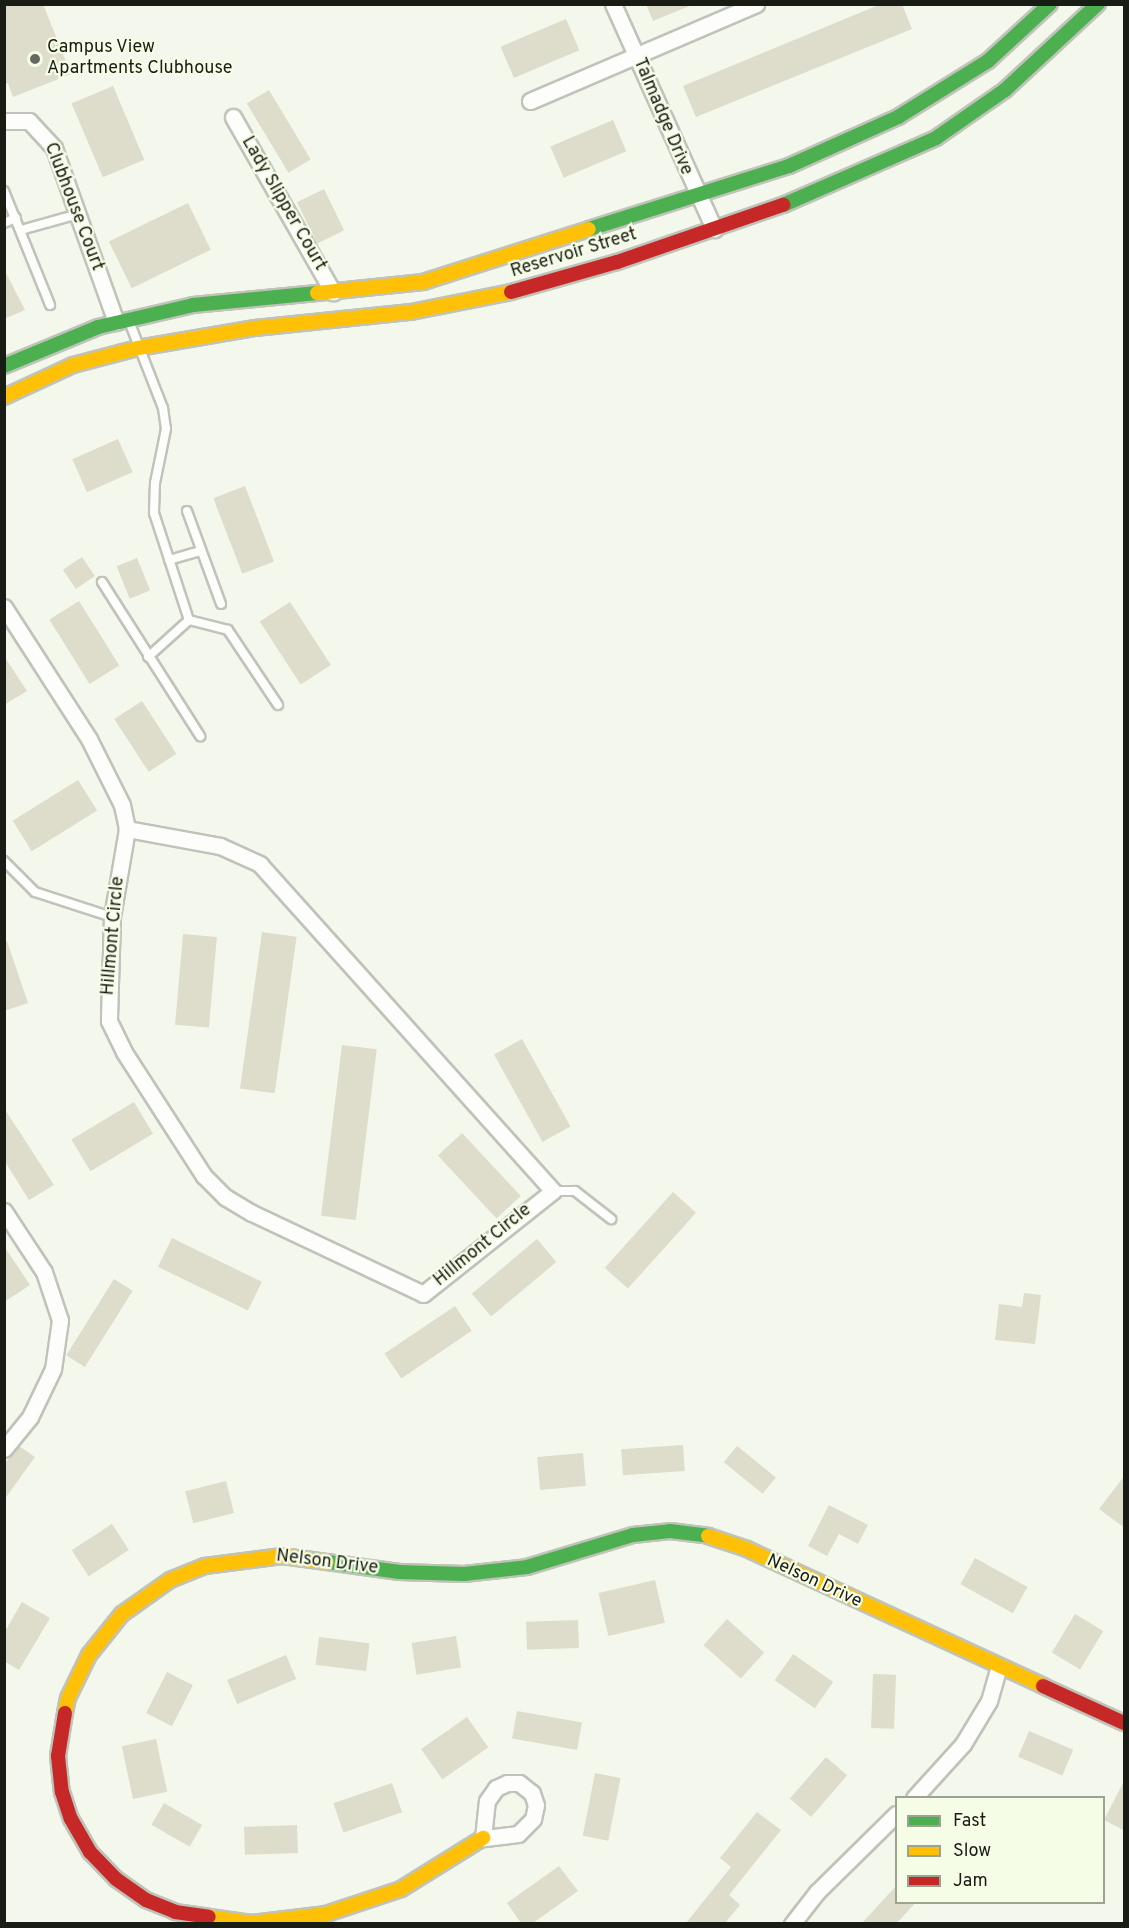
<!DOCTYPE html>
<html>
<head>
<meta charset="utf-8">
<style>
  body { margin:0 }
  #map { position:relative; width:1129px; height:1928px; overflow:hidden; background:#f4f8ec; font-family:Overpass,sans-serif }
  div>[style] { position:absolute }
  .building>* { inset:0; background:#dedcca; transform-origin:0 0 }
  .roads { filter:drop-shadow(2px 0 #c0c3b9) drop-shadow(-2px 0 #c0c3b9) drop-shadow(0 2px #c0c3b9) drop-shadow(0 -2px #c0c3b9) }
  .lane>* { height:8px; margin:-4px; padding:0 4px; transform-origin:4px; border-radius:4px; background:#fdfefc }
  .street>* { height:15px; margin:-7.5px; padding:0 7.5px; transform-origin:7.5px; border-radius:7.5px; background:#fdfefc }
  .fast>* { height:14px; margin:-7px; padding:0 7px; transform-origin:7px; border-radius:7px; background:#4caf50 }
  .slow>* { height:14px; margin:-7px; padding:0 7px; transform-origin:7px; border-radius:7px; background:#ffc107 }
  .jam>* { height:14px; margin:-7px; padding:0 7px; transform-origin:7px; border-radius:7px; background:#c62828 }
  .dots>* { width:16px; height:16px; translate:-50% -50%; box-sizing:border-box; border:3px solid #f5fde7; border-radius:50% }
  span { translate:-50% -50%; white-space:nowrap; text-align:center; line-height:1.15; -webkit-text-stroke:4.5px #f5fde7; paint-order:stroke }
  .poi-label { font-size:18px; color:#191c14 }
  .left { translate:0 -50%; text-align:left }
  .street-label { font-size:18px; color:#191c14 }
  .frame { position:absolute; inset:0; border:6px solid #191c14; pointer-events:none }
  .legend { position:absolute; left:895px; top:1796px; width:210px; height:108px; box-sizing:border-box; background:#f5fde7; border:2px solid #9da393; margin:0; padding:8px 10px; list-style:none; font-size:18px; color:#191c14 }
  .legend li { display:flex; align-items:center; gap:12px; height:30px }
  .legend b { width:30px; border:2px solid #9da393 }
</style>
</head>
<body>
<div id="map">
  <div class="building">
    <i style="clip-path:polygon(4px 4px,43px 4px,71px 74px,13px 97px,8px 83px,4px 84px)"></i>
    <i style="clip-path:polygon(646px 4px,692px 4px,692px 5px,653px 21px)"></i>
    <i style="clip-path:polygon(881px 4px,902px 4px,912px 29px,696px 117px,683px 86px)"></i>
    <i style="left:566px;top:19px;width:34px;height:71px;rotate:67deg"></i>
    <i style="left:113px;top:86px;width:80px;height:45px;rotate:67deg"></i>
    <i style="left:269px;top:90px;width:81px;height:26px;rotate:59deg"></i>
    <i style="left:613px;top:120px;width:34px;height:68px;rotate:67deg"></i>
    <i style="left:324px;top:189px;width:46px;height:30px;rotate:64deg"></i>
    <i style="left:188px;top:203px;width:52px;height:88px;rotate:64deg"></i>
    <i style="clip-path:polygon(4px 269px,25px 310px,4px 319px)"></i>
    <i style="left:118px;top:439px;width:36px;height:50px;rotate:66deg"></i>
    <i style="left:245px;top:486px;width:81px;height:34px;rotate:69deg"></i>
    <i style="left:82px;top:557px;width:23px;height:23px;rotate:56deg"></i>
    <i style="left:137px;top:558px;width:35px;height:22px;rotate:68deg"></i>
    <i style="left:79px;top:601px;width:76px;height:35px;rotate:58deg"></i>
    <i style="left:290px;top:602px;width:75px;height:36px;rotate:57deg"></i>
    <i style="clip-path:polygon(4px 656px,27px 691px,4px 705px)"></i>
    <i style="left:142px;top:701px;width:63px;height:33px;rotate:57deg"></i>
    <i style="left:78px;top:780px;width:36px;height:77px;rotate:58deg"></i>
    <i style="left:262px;top:932px;width:35px;height:158px;rotate:8deg"></i>
    <i style="left:183px;top:934px;width:34px;height:91px;rotate:5deg"></i>
    <i style="clip-path:polygon(7px 941px,28px 1003px,4px 1011px,4px 942px)"></i>
    <i style="left:522px;top:1039px;width:100px;height:32px;rotate:61deg"></i>
    <i style="left:342px;top:1045px;width:35px;height:172px;rotate:7deg"></i>
    <i style="left:134px;top:1102px;width:37px;height:73px;rotate:59deg"></i>
    <i style="clip-path:polygon(4px 1108px,54px 1185px,29px 1200px,4px 1160px)"></i>
    <i style="left:462px;top:1133px;width:86px;height:33px;rotate:47deg"></i>
    <i style="left:673px;top:1192px;width:31px;height:102px;rotate:42deg"></i>
    <i style="left:172px;top:1238px;width:100px;height:32px;rotate:26deg"></i>
    <i style="left:537px;top:1239px;width:30px;height:85px;rotate:50deg"></i>
    <i style="clip-path:polygon(4px 1246px,30px 1285px,4px 1302px)"></i>
    <i style="left:114px;top:1279px;width:22px;height:90px;rotate:32deg"></i>
    <i style="clip-path:polygon(1024px 1293px,1041px 1295px,1035px 1344px,995px 1340px,999px 1304px,1022px 1307px)"></i>
    <i style="left:455px;top:1306px;width:30px;height:85px;rotate:56deg"></i>
    <i style="left:683px;top:1445px;width:26px;height:62px;rotate:86deg"></i>
    <i style="clip-path:polygon(19px 1446px,35px 1457px,4px 1500px,4px 1464px)"></i>
    <i style="left:737px;top:1446px;width:50px;height:21px;rotate:39deg"></i>
    <i style="left:583px;top:1453px;width:33px;height:46px;rotate:85deg"></i>
    <i style="clip-path:polygon(1125px 1475px,1125px 1528px,1099px 1509px)"></i>
    <i style="left:226px;top:1481px;width:33px;height:42px;rotate:76deg"></i>
    <i style="clip-path:polygon(829px 1505px,868px 1525px,858px 1544px,839px 1534px,827px 1556px,808px 1546px)"></i>
    <i style="left:112px;top:1524px;width:31px;height:48px;rotate:57deg"></i>
    <i style="left:975px;top:1558px;width:60px;height:30px;rotate:29deg"></i>
    <i style="left:655px;top:1580px;width:44px;height:58px;rotate:77deg"></i>
    <i style="clip-path:polygon(22px 1602px,50px 1618px,19px 1670px,4px 1661px,4px 1633px)"></i>
    <i style="left:1075px;top:1614px;width:33px;height:45px;rotate:31deg"></i>
    <i style="left:727px;top:1619px;width:50px;height:35px;rotate:42deg"></i>
    <i style="left:578px;top:1620px;width:28px;height:52px;rotate:88deg"></i>
    <i style="left:456px;top:1636px;width:32px;height:45px;rotate:81deg"></i>
    <i style="left:319px;top:1637px;width:51px;height:28px;rotate:7deg"></i>
    <i style="left:793px;top:1654px;width:49px;height:32px;rotate:35deg"></i>
    <i style="left:286px;top:1655px;width:26px;height:64px;rotate:67deg"></i>
    <i style="left:167px;top:1672px;width:29px;height:46px;rotate:27deg"></i>
    <i style="left:873px;top:1674px;width:23px;height:54px;rotate:2deg"></i>
    <i style="left:517px;top:1711px;width:66px;height:28px;rotate:10deg"></i>
    <i style="left:467px;top:1717px;width:37px;height:56px;rotate:55deg"></i>
    <i style="left:1029px;top:1731px;width:48px;height:28px;rotate:23deg"></i>
    <i style="left:156px;top:1739px;width:54px;height:35px;rotate:78deg"></i>
    <i style="left:826px;top:1757px;width:28px;height:55px;rotate:41deg"></i>
    <i style="left:595px;top:1773px;width:26px;height:64px;rotate:11deg"></i>
    <i style="clip-path:polygon(1125px 1779px,1125px 1831px,1104px 1820px)"></i>
    <i style="left:392px;top:1783px;width:31px;height:62px;rotate:71deg"></i>
    <i style="left:164px;top:1803px;width:44px;height:25px;rotate:30deg"></i>
    <i style="clip-path:polygon(757px 1812px,781px 1830px,729px 1895px,740px 1905px,725px 1923px,686px 1923px,731px 1867px,720px 1858px)"></i>
    <i style="left:297px;top:1825px;width:28px;height:53px;rotate:88deg"></i>
    <i style="clip-path:polygon(559px 1866px,578px 1891px,533px 1923px,521px 1923px,507px 1903px)"></i>
    <i style="clip-path:polygon(897px 1885px,897px 1902px,916px 1902px,897px 1923px,862px 1923px)"></i>
  </div>
  <div class="roads">
    <div class="lane">
      <i style="left:4px;top:191px;width:123px;rotate:68deg"></i>
      <i style="left:4px;top:223px;width:13px;rotate:-23deg"></i>
      <i style="left:21px;top:230px;width:59px;rotate:-15.7deg"></i>
      <i style="left:129px;top:321px;width:93px;rotate:68.7deg"></i>
      <i style="left:163px;top:408px;width:21px;rotate:82deg"></i>
      <i style="left:166px;top:429px;width:55px;rotate:101.5deg"></i>
      <i style="left:155px;top:483px;width:30px;rotate:92deg"></i>
      <i style="left:154px;top:513px;width:113px;rotate:71.9deg"></i>
      <i style="left:189px;top:620px;width:55px;rotate:137.9deg"></i>
      <i style="left:187px;top:511px;width:99px;rotate:69.9deg"></i>
      <i style="left:169px;top:560px;width:33px;rotate:-16deg"></i>
      <i style="left:102px;top:582px;width:183px;rotate:57.5deg"></i>
      <i style="left:189px;top:620px;width:40px;rotate:14.4deg"></i>
      <i style="left:228px;top:630px;width:90px;rotate:56.3deg"></i>
      <i style="left:4px;top:861px;width:44px;rotate:45deg"></i>
      <i style="left:35px;top:892px;width:81px;rotate:18deg"></i>
      <i style="left:553px;top:1191px;width:22px"></i>
      <i style="left:575px;top:1191px;width:46px;rotate:37.9deg"></i>
    </div>
    <div class="street">
      <i style="left:613px;top:4px;width:247px;rotate:65.8deg"></i>
      <i style="left:530px;top:101px;width:246px;rotate:-23.2deg"></i>
      <i style="left:233px;top:117px;width:202px;rotate:60.3deg"></i>
      <i style="left:4px;top:121px;width:25px"></i>
      <i style="left:29px;top:121px;width:37px;rotate:47deg"></i>
      <i style="left:54px;top:148px;width:185px;rotate:70.4deg"></i>
      <i style="left:4px;top:607px;width:157px;rotate:57.2deg"></i>
      <i style="left:89px;top:739px;width:74px;rotate:63.4deg"></i>
      <i style="left:122px;top:805px;width:25px;rotate:78deg"></i>
      <i style="left:127px;top:829px;width:89px;rotate:99.7deg"></i>
      <i style="left:112px;top:917px;width:104px;rotate:91.7deg"></i>
      <i style="left:109px;top:1021px;width:34px;rotate:64deg"></i>
      <i style="left:124px;top:1052px;width:148px;rotate:57.2deg"></i>
      <i style="left:204px;top:1176px;width:30px;rotate:45deg"></i>
      <i style="left:225px;top:1197px;width:31px;rotate:31deg"></i>
      <i style="left:252px;top:1213px;width:189px;rotate:25.3deg"></i>
      <i style="left:423px;top:1294px;width:166px;rotate:-38.4deg"></i>
      <i style="left:553px;top:1191px;width:439px;rotate:-131.9deg"></i>
      <i style="left:260px;top:864px;width:44px;rotate:-155.8deg"></i>
      <i style="left:220px;top:846px;width:95px;rotate:-169.6deg"></i>
      <i style="left:4px;top:1211px;width:73px;rotate:56.7deg"></i>
      <i style="left:44px;top:1272px;width:51px;rotate:71.6deg"></i>
      <i style="left:60px;top:1320px;width:49px;rotate:98.1deg"></i>
      <i style="left:53px;top:1369px;width:53px;rotate:115.6deg"></i>
      <i style="left:30px;top:1417px;width:41px;rotate:129.1deg"></i>
      <i style="left:507px;top:1783px;width:12px"></i>
      <i style="left:519px;top:1783px;width:16px;rotate:38deg"></i>
      <i style="left:532px;top:1793px;width:13px;rotate:72deg"></i>
      <i style="left:536px;top:1805px;width:14px;rotate:102deg"></i>
      <i style="left:533px;top:1819px;width:21px;rotate:135deg"></i>
      <i style="left:518px;top:1834px;width:35px;rotate:173deg"></i>
      <i style="left:483px;top:1838px;width:37px;rotate:-84deg"></i>
      <i style="left:487px;top:1801px;width:16px;rotate:-55deg"></i>
      <i style="left:496px;top:1788px;width:12px;rotate:-24deg"></i>
      <i style="left:914px;top:1798px;width:73px;rotate:-47.8deg"></i>
      <i style="left:963px;top:1744px;width:50px;rotate:-58.8deg"></i>
      <i style="left:989px;top:1701px;width:36px;rotate:-74deg"></i>
      <i style="left:792px;top:1924px;width:41px;rotate:-52deg"></i>
      <i style="left:817px;top:1892px;width:111px;rotate:-44.6deg"></i>
    </div>
    <div class="fast">
      <i style="left:783px;top:205px;width:167px;rotate:-23.6deg"></i>
      <i style="left:936px;top:138px;width:84px;rotate:-34.8deg"></i>
      <i style="left:1005px;top:90px;width:127px;rotate:-42.8deg"></i>
      <i style="left:589px;top:229px;width:210px;rotate:-17.5deg"></i>
      <i style="left:789px;top:166px;width:120px;rotate:-24.2deg"></i>
      <i style="left:898px;top:117px;width:106px;rotate:-31.9deg"></i>
      <i style="left:988px;top:61px;width:84px;rotate:-42.6deg"></i>
      <i style="left:4px;top:366px;width:102px;rotate:-22.5deg"></i>
      <i style="left:98px;top:327px;width:98px;rotate:-13deg"></i>
      <i style="left:193px;top:305px;width:125px;rotate:-5.5deg"></i>
      <i style="left:327px;top:1562px;width:73px;rotate:7.9deg"></i>
      <i style="left:399px;top:1572px;width:65px;rotate:1.8deg"></i>
      <i style="left:464px;top:1574px;width:63px;rotate:-6.3deg"></i>
      <i style="left:527px;top:1567px;width:111px;rotate:-16.8deg"></i>
      <i style="left:633px;top:1535px;width:37px;rotate:-6deg"></i>
      <i style="left:670px;top:1531px;width:38px;rotate:7deg"></i>
    </div>
    <div class="slow">
      <i style="left:317px;top:293px;width:107px;rotate:-5.9deg"></i>
      <i style="left:423px;top:282px;width:174px;rotate:-17.7deg"></i>
      <i style="left:4px;top:397px;width:76px;rotate:-24.9deg"></i>
      <i style="left:73px;top:365px;width:67px;rotate:-14.7deg"></i>
      <i style="left:138px;top:348px;width:119px;rotate:-9.7deg"></i>
      <i style="left:255px;top:328px;width:157px;rotate:-5.9deg"></i>
      <i style="left:411px;top:312px;width:102px;rotate:-11.3deg"></i>
      <i style="left:708px;top:1536px;width:41px;rotate:18.4deg"></i>
      <i style="left:747px;top:1549px;width:326px;rotate:24.8deg"></i>
      <i style="left:65px;top:1713px;width:15px;rotate:-79deg"></i>
      <i style="left:68px;top:1698px;width:48px;rotate:-64deg"></i>
      <i style="left:89px;top:1655px;width:53px;rotate:-51.2deg"></i>
      <i style="left:122px;top:1614px;width:59px;rotate:-35.3deg"></i>
      <i style="left:170px;top:1580px;width:38px;rotate:-22deg"></i>
      <i style="left:205px;top:1566px;width:78px;rotate:-7.4deg"></i>
      <i style="left:282px;top:1556px;width:45px;rotate:7.6deg"></i>
      <i style="left:209px;top:1917px;width:43px;rotate:7.9deg"></i>
      <i style="left:252px;top:1923px;width:75px;rotate:-6.9deg"></i>
      <i style="left:326px;top:1914px;width:79px;rotate:-18.4deg"></i>
      <i style="left:401px;top:1889px;width:97px;rotate:-31.9deg"></i>
    </div>
    <div class="jam">
      <i style="left:511px;top:292px;width:110px;rotate:-15.8deg"></i>
      <i style="left:617px;top:262px;width:176px;rotate:-19deg"></i>
      <i style="left:1043px;top:1686px;width:89px;rotate:24.6deg"></i>
      <i style="left:65px;top:1713px;width:44px;rotate:99.2deg"></i>
      <i style="left:58px;top:1756px;width:36px;rotate:84deg"></i>
      <i style="left:62px;top:1792px;width:28px;rotate:72deg"></i>
      <i style="left:71px;top:1819px;width:38px;rotate:60deg"></i>
      <i style="left:90px;top:1852px;width:37px;rotate:46deg"></i>
      <i style="left:116px;top:1879px;width:37px;rotate:35deg"></i>
      <i style="left:146px;top:1900px;width:31px;rotate:22deg"></i>
      <i style="left:175px;top:1912px;width:34px;rotate:8deg"></i>
    </div>
  </div>
  <div class="dots">
    <i style="left:35px;top:59px;background:#666960"></i>
  </div>
  <div class="poi-label">
    <span class="left" style="left:47px;top:59px">Campus View<br>Apartments Clubhouse</span>
  </div>
  <div class="street-label">
    <span style="left:662px;top:117px;rotate:67deg">Talmadge Drive</span>
    <span style="left:283px;top:204px;rotate:60deg">Lady Slipper Court</span>
    <span style="left:73px;top:207px;rotate:69deg">Clubhouse Court</span>
    <span style="left:574px;top:254px;rotate:-17deg">Reservoir Street</span>
    <span style="left:114px;top:936px;rotate:-85deg">Hillmont Circle</span>
    <span style="left:483px;top:1246px;rotate:-39deg">Hillmont Circle</span>
    <span style="left:327px;top:1563px;rotate:7deg">Nelson Drive</span>
    <span style="left:814px;top:1582px;rotate:25deg">Nelson Drive</span>
  </div>
  <div class="frame"></div>
  <ul class="legend">
  <li><b style="height:8px;background:#4caf50"></b>Fast</li>
  <li><b style="height:8px;background:#ffc107"></b>Slow</li>
  <li><b style="height:8px;background:#c62828"></b>Jam</li>
  </ul>
</div>
</body>
</html>
